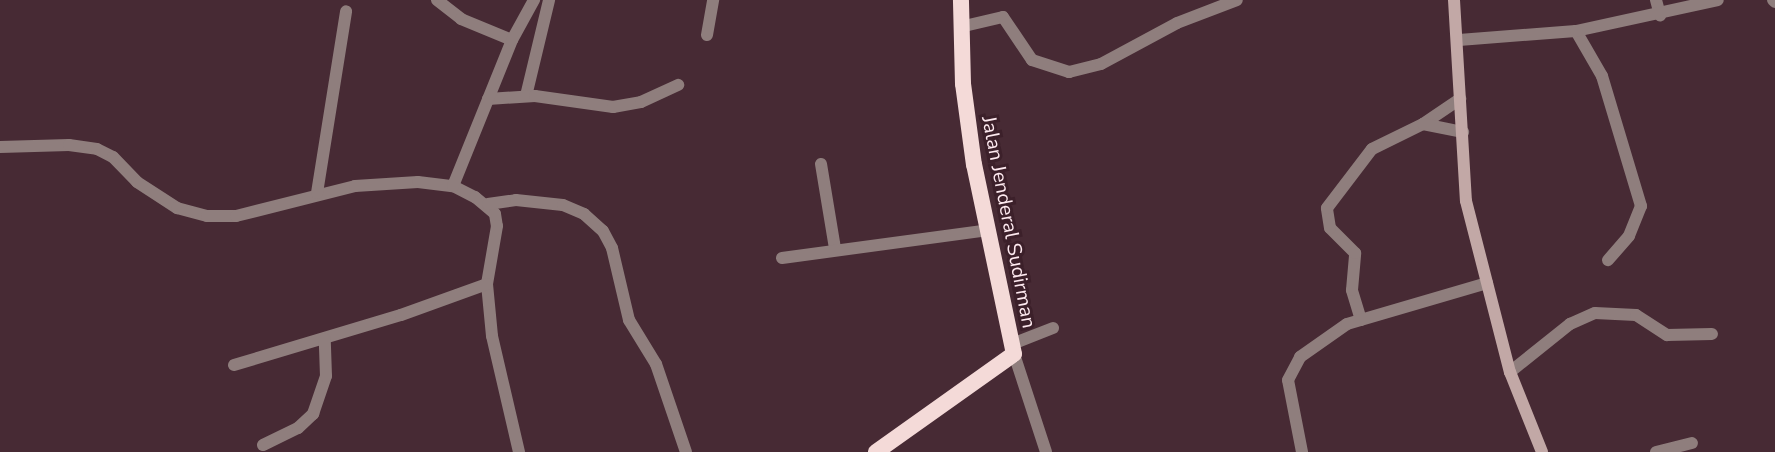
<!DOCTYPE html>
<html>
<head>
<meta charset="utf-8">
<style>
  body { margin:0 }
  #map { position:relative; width:1775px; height:452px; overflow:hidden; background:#472a34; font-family:"Nunito Sans",sans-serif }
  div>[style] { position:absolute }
  .minor>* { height:12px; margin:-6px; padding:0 6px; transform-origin:6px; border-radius:6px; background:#8f7e7d }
  .tertiary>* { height:12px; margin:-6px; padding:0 6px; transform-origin:6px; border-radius:6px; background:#8f7e7d }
  .secondary>* { height:12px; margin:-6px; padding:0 6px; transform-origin:6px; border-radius:6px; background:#c2a8a6 }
  .trunk>* { height:16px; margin:-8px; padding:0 8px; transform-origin:8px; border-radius:8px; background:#f4dad8 }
  span { translate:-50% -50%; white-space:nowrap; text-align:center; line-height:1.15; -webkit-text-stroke:6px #3c202a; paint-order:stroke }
  .street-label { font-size:20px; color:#feeaf0 }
</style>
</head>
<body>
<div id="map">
  <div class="minor">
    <i style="left:437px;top:0;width:31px;rotate:38deg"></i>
    <i style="left:461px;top:19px;width:55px;rotate:22.4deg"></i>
    <i style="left:1656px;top:0;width:16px;rotate:75deg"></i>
    <i style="left:1773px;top:0;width:3px;rotate:45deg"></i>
    <i style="left:960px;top:27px;width:44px;rotate:-13.1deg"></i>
    <i style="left:1003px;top:17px;width:52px;rotate:56deg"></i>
    <i style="left:1032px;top:60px;width:39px;rotate:18deg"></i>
    <i style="left:1069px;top:72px;width:33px;rotate:-14deg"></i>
    <i style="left:1101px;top:64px;width:86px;rotate:-28.3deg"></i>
    <i style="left:1177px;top:23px;width:64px;rotate:-21deg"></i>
    <i style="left:1576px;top:31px;width:52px;rotate:60deg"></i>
    <i style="left:1602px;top:76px;width:136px;rotate:73.3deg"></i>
    <i style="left:1641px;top:206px;width:32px;rotate:112deg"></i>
    <i style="left:1629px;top:236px;width:32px;rotate:131deg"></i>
    <i style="left:707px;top:35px;width:36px;rotate:-80deg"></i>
    <i style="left:1459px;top:40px;width:117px;rotate:-4.4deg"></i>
    <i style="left:1576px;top:31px;width:145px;rotate:-12.3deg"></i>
    <i style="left:526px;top:96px;width:99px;rotate:-76.5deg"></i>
    <i style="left:488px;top:99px;width:47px;rotate:-3.7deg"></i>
    <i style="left:535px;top:96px;width:79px;rotate:8deg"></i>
    <i style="left:613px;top:107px;width:28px;rotate:-10deg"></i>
    <i style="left:641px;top:102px;width:41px;rotate:-24.7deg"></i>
    <i style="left:1423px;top:124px;width:45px;rotate:-34deg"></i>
    <i style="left:0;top:147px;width:69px;rotate:-1.7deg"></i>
    <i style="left:69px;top:145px;width:28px;rotate:8deg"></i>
    <i style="left:97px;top:149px;width:18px;rotate:27deg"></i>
    <i style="left:113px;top:157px;width:35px;rotate:46deg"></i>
    <i style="left:137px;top:182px;width:48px;rotate:33deg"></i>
    <i style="left:177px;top:208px;width:31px;rotate:15deg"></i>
    <i style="left:207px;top:216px;width:29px"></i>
    <i style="left:236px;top:216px;width:123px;rotate:-14.1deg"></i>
    <i style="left:355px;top:186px;width:63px;rotate:-3.6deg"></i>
    <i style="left:418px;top:182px;width:35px;rotate:7deg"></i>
    <i style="left:453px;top:186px;width:25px;rotate:27deg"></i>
    <i style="left:475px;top:197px;width:26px;rotate:40deg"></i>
    <i style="left:495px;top:214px;width:12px;rotate:81deg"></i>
    <i style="left:497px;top:226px;width:59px;rotate:99.8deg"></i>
    <i style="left:487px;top:284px;width:52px;rotate:84.5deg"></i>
    <i style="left:492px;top:336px;width:119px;rotate:76.9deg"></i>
    <i style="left:821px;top:164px;width:86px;rotate:80.6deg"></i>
    <i style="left:453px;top:186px;width:157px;rotate:-68deg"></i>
    <i style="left:512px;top:40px;width:46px;rotate:-61.2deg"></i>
    <i style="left:317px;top:193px;width:184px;rotate:-80.9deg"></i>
    <i style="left:488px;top:204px;width:28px;rotate:-8deg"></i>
    <i style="left:516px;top:200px;width:47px;rotate:6.1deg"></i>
    <i style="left:563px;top:205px;width:23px;rotate:23deg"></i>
    <i style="left:584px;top:214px;width:25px;rotate:42deg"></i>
    <i style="left:603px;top:231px;width:19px;rotate:62deg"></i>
    <i style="left:612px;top:248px;width:74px;rotate:76.7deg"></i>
    <i style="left:629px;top:320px;width:52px;rotate:58.5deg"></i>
    <i style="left:656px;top:364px;width:93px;rotate:71.2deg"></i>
    <i style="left:782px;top:258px;width:208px;rotate:-7.7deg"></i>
    <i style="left:1361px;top:320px;width:31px;rotate:-107deg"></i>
    <i style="left:1352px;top:290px;width:37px;rotate:-85deg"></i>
    <i style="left:1355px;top:253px;width:35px;rotate:-135deg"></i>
    <i style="left:1330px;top:228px;width:20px;rotate:-99deg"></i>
    <i style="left:1327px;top:208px;width:74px;rotate:-52.7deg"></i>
    <i style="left:1372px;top:149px;width:57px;rotate:-26.1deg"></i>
    <i style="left:1423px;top:124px;width:41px;rotate:11.3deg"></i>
    <i style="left:1012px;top:344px;width:44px;rotate:-21.3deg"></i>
    <i style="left:234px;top:365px;width:174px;rotate:-16.7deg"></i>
    <i style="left:401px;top:315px;width:91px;rotate:-19.8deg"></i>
    <i style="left:1510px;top:372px;width:77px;rotate:-38.7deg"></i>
    <i style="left:1570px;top:324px;width:27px;rotate:-24deg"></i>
    <i style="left:1595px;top:313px;width:41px;rotate:2.8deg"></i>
    <i style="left:1636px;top:315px;width:37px;rotate:33deg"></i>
    <i style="left:1667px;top:335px;width:45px;rotate:-1.3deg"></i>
    <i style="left:263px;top:445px;width:39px;rotate:-26deg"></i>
    <i style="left:298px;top:428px;width:21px;rotate:-43deg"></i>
    <i style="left:313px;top:414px;width:40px;rotate:-71.1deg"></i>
    <i style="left:326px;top:376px;width:37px;rotate:-92deg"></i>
    <i style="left:1302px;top:452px;width:73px;rotate:-101deg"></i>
    <i style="left:1288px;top:380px;width:26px;rotate:-62deg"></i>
    <i style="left:1300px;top:357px;width:57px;rotate:-35.1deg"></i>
    <i style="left:1347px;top:324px;width:146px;rotate:-16.3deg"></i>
    <i style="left:1656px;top:452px;width:37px;rotate:-14deg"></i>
  </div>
  <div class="tertiary">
    <i style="left:1014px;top:354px;width:103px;rotate:71.9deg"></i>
  </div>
  <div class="secondary">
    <i style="left:1454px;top:0;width:201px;rotate:86.6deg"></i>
    <i style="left:1466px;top:201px;width:177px;rotate:75.6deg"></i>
    <i style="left:1510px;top:372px;width:86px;rotate:68.2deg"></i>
  </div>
  <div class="trunk">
    <i style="left:876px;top:452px;width:169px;rotate:-35.4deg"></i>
    <i style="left:1014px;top:354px;width:193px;rotate:-101.9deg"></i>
    <i style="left:974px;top:165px;width:82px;rotate:-97.7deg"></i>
    <i style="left:963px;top:84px;width:84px;rotate:-91.4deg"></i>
  </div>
  <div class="street-label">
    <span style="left:1009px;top:222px;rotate:79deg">Jalan Jenderal Sudirman</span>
  </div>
</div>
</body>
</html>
